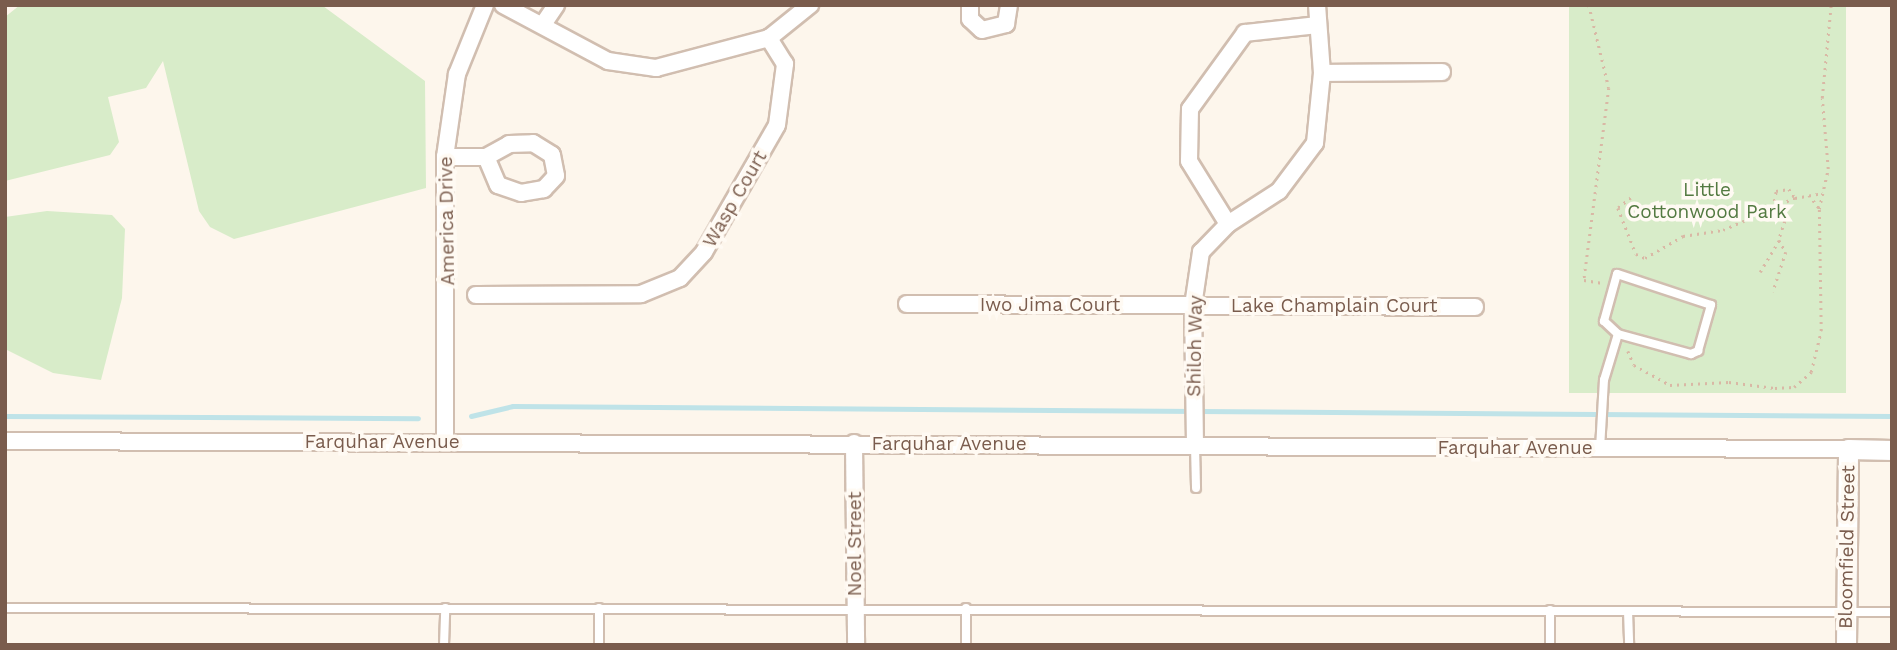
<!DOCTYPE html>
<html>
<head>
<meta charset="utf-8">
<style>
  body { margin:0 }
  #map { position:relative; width:1897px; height:650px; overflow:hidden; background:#fdf6ec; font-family:"Work Sans",sans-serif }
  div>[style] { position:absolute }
  .green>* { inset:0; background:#d8ecc9; transform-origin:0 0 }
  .stream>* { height:5px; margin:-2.5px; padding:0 2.5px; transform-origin:2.5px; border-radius:2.5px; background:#bfe3e8 }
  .path>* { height:2.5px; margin-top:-1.25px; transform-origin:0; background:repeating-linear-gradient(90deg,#d9b8a5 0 2px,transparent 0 7px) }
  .roads { filter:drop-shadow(2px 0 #d1beb0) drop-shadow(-2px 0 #d1beb0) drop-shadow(0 2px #d1beb0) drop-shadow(0 -2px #d1beb0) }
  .service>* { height:8px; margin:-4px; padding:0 4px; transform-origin:4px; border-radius:4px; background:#fff }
  .minor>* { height:16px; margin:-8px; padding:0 8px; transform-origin:8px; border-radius:8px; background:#fff }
  .tertiary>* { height:19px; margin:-9.5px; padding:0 9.5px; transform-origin:9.5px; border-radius:9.5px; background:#fff }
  span { translate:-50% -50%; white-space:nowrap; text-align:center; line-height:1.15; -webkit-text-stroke:7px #fffaf3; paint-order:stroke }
  .park-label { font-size:19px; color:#537a41 }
  .street-label { font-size:19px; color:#7a5c4d }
  .frame { position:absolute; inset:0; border:7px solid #7a5c4d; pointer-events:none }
</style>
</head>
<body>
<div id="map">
  <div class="green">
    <i style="clip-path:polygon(20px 5px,323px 6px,425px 81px,426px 188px,234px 239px,210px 227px,199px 211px,163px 61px,146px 88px,108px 97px,119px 142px,110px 155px,5px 181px,5px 17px)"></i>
    <i style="left:1569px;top:5px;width:277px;height:388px"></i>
    <i style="clip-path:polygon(47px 211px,112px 215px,125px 229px,122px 298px,101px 380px,53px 373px,5px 349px,5px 217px)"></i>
  </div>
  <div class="stream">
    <i style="left:5px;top:416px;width:413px;rotate:0.3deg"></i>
    <i style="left:471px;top:416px;width:43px;rotate:-13.4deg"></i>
    <i style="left:513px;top:406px;width:1379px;rotate:0.42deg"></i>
  </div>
  <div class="path">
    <i style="left:1589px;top:5px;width:85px;rotate:76.5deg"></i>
    <i style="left:1609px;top:88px;width:194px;rotate:97.4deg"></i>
    <i style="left:1584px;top:280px;width:19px;rotate:9deg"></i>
    <i style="left:1809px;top:195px;width:16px;rotate:52deg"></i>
    <i style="left:1631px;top:198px;width:16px;rotate:142deg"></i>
    <i style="left:1618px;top:208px;width:49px;rotate:68.6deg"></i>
    <i style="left:1636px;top:254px;width:10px;rotate:24deg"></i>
    <i style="left:1645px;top:258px;width:44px;rotate:-30.1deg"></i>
    <i style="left:1683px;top:236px;width:40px;rotate:-8.5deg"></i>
    <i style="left:1723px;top:230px;width:55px;rotate:-23.7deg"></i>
    <i style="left:1773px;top:208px;width:17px;rotate:-80deg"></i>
    <i style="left:1776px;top:191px;width:13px;rotate:-9deg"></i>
    <i style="left:1789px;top:189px;width:11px;rotate:56deg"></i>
    <i style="left:1795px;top:198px;width:24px;rotate:156deg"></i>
    <i style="left:1773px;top:208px;width:18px;rotate:47deg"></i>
    <i style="left:1785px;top:221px;width:20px;rotate:108deg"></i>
    <i style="left:1779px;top:240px;width:14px;rotate:60deg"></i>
    <i style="left:1786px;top:252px;width:42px;rotate:108deg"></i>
    <i style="left:1795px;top:198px;width:28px;rotate:-10deg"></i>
    <i style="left:1760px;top:272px;width:37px;rotate:-59deg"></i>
    <i style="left:1628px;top:351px;width:15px;rotate:67deg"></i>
    <i style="left:1634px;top:365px;width:41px;rotate:29.1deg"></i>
    <i style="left:1670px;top:385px;width:59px;rotate:-2.9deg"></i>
    <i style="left:1729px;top:382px;width:46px;rotate:7.4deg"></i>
    <i style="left:1775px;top:388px;width:19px;rotate:-3deg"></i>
    <i style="left:1794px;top:387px;width:23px;rotate:-41deg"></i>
    <i style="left:1811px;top:372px;width:42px;rotate:-76.3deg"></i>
    <i style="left:1821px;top:331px;width:122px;rotate:-90.9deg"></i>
    <i style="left:1819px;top:209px;width:41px;rotate:-77.3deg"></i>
    <i style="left:1828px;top:169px;width:71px;rotate:-94.8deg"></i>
    <i style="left:1822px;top:98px;width:93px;rotate:-84.5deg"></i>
  </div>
  <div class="roads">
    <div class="service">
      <i style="left:1195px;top:446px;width:42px;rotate:88.6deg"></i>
      <i style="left:1600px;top:449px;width:69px;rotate:-86.7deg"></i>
      <i style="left:1604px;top:380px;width:48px;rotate:-73.1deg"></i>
      <i style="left:1618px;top:334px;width:76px;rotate:15.3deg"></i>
      <i style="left:1691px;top:354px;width:8px;rotate:-23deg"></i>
      <i style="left:1698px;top:351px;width:48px;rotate:-74.2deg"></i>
      <i style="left:1711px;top:305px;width:99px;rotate:-161.7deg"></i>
      <i style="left:1617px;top:274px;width:49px;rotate:105.5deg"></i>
      <i style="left:1604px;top:321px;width:19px;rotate:43deg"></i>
      <i style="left:5px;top:608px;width:1887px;rotate:0.12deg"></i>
      <i style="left:1628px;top:611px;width:34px;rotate:88deg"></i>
      <i style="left:444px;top:645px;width:37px;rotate:-88deg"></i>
      <i style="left:599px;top:645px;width:37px;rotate:-90deg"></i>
      <i style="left:966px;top:645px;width:37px;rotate:-90deg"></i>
      <i style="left:1550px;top:645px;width:35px;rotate:-90deg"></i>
    </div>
    <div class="minor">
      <i style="left:503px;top:5px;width:119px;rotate:28.1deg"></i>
      <i style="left:608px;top:61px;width:49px;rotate:8.3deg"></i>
      <i style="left:656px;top:68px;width:117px;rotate:-14.9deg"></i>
      <i style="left:769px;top:38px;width:53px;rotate:-38.8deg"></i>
      <i style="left:970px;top:5px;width:14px;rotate:90deg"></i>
      <i style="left:970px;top:19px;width:16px;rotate:43deg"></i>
      <i style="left:982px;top:30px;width:25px;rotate:-14deg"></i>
      <i style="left:1006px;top:24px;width:19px;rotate:-81deg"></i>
      <i style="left:544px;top:23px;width:22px;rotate:-56deg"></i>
      <i style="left:1322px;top:73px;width:120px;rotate:-0.5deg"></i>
      <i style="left:445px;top:157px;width:41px"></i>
      <i style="left:486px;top:157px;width:26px;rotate:-29deg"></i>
      <i style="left:509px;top:144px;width:24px;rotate:-2deg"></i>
      <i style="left:533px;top:143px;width:22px;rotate:32deg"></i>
      <i style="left:552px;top:155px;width:21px;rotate:79deg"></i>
      <i style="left:556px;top:176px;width:18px;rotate:133deg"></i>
      <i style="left:544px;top:189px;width:23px;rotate:170deg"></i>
      <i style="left:521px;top:193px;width:24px;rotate:-161deg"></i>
      <i style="left:498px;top:185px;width:30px;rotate:-113deg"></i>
      <i style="left:1228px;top:224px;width:74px;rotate:-121.8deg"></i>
      <i style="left:1189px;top:161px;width:52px;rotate:-88.9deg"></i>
      <i style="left:1190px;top:109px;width:94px;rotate:-54.1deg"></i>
      <i style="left:1245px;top:33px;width:72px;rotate:-6.3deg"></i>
      <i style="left:476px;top:295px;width:165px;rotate:-0.3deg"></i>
      <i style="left:641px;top:294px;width:42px;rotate:-22.3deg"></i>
      <i style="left:680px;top:278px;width:35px;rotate:-47deg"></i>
      <i style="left:704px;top:252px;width:146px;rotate:-60.1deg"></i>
      <i style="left:777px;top:125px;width:62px;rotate:-82.5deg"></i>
      <i style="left:785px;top:64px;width:31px;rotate:-122deg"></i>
      <i style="left:907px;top:304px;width:568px;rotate:0.3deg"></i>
      <i style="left:5px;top:441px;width:1843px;rotate:0.25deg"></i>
      <i style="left:445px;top:442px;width:285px;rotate:-90deg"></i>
      <i style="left:445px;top:157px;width:84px;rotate:-81.8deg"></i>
      <i style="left:457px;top:74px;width:74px;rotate:-67.9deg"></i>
      <i style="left:854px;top:443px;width:202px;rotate:89.4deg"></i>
      <i style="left:1195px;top:445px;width:139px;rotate:-90.8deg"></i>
      <i style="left:1193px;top:306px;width:55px;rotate:-81.6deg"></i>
      <i style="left:1201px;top:252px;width:39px;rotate:-46deg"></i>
      <i style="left:1228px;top:224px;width:61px;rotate:-32.9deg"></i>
      <i style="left:1279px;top:191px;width:60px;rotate:-53.1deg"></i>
      <i style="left:1315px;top:143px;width:70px;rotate:-84.3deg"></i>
      <i style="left:1322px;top:73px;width:68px;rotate:-94.2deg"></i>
    </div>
    <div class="tertiary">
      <i style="left:1846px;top:645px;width:196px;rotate:-89.4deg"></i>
      <i style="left:1848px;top:449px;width:44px;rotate:1.3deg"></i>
    </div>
  </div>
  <div class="park-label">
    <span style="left:1707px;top:201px">Little<br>Cottonwood Park</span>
  </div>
  <div class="street-label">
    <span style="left:735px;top:199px;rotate:-60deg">Wasp Court</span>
    <span style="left:447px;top:221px;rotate:-91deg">America Drive</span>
    <span style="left:1050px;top:305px">Iwo Jima Court</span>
    <span style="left:1334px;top:306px">Lake Champlain Court</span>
    <span style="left:1195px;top:346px;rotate:-89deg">Shiloh Way</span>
    <span style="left:382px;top:442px">Farquhar Avenue</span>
    <span style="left:949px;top:444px">Farquhar Avenue</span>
    <span style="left:1515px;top:448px">Farquhar Avenue</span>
    <span style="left:855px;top:544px;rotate:-90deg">Noel Street</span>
    <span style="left:1847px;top:547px;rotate:-89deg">Bloomfield Street</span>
  </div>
  <div class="frame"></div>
</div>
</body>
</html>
